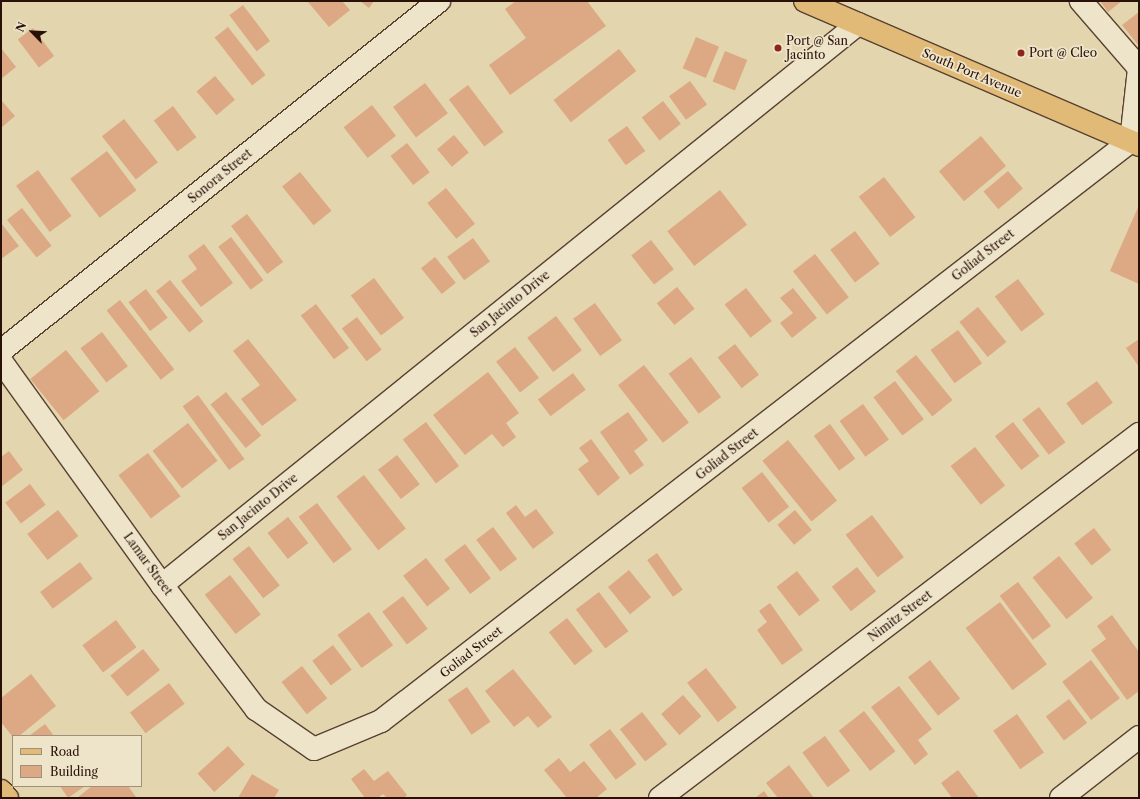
<!DOCTYPE html>
<html>
<head>
<meta charset="utf-8">
<style>
  body { margin:0 }
  #map { position:relative; width:1140px; height:799px; overflow:hidden; background:#e3d5ae; font-family:"Libre Caslon Text",serif }
  div>[style] { position:absolute }
  .building>* { inset:0; background:#dca984; transform-origin:0 0 }
  .roads { filter:drop-shadow(1px 0 #584232) drop-shadow(-1px 0 #584232) drop-shadow(0 1px #584232) drop-shadow(0 -1px #584232) }
  .minor>* { height:22px; margin:-11px; padding:0 11px; transform-origin:11px; border-radius:11px; background:#ede4ca }
  .major>* { height:22px; margin:-11px; padding:0 11px; transform-origin:11px; border-radius:11px; background:#e2ba77 }
  .dots>* { width:11px; height:11px; translate:-50% -50%; box-sizing:border-box; border:2px solid #ede4ca; border-radius:50% }
  span { translate:-50% -50%; white-space:nowrap; text-align:center; line-height:1.15; -webkit-text-stroke:3.5px #ede4ca; paint-order:stroke }
  .poi-label { font-size:12px; color:#2a1108 }
  .left { translate:0 -50%; text-align:left }
  .street-label { font-size:12px; color:#2a1108 }
  .frame { position:absolute; inset:0; border:2px solid #2a1108; pointer-events:none }
  .legend { position:absolute; left:12px; top:735px; width:130px; height:52px; box-sizing:border-box; background:#ede4ca; border:1px solid #9f907c; margin:0; padding:5px 7px; list-style:none; font-size:12px; color:#2a1108 }
  .legend li { display:flex; align-items:center; gap:8px; height:20px }
  .legend b { width:20px; border:1px solid #9f907c }
  .north { position:absolute; left:12px; top:12px; width:40px; height:40px; -webkit-text-stroke:3px #ede4ca; paint-order:stroke; rotate:294deg; font-size:11px; font-weight:700; line-height:16px; text-align:center; color:#2a1108 }
  .north::after { content:''; display:block; margin:auto; width:14px; height:18px; background:#2a1108; clip-path:polygon(50% 0,100% 100%,50% 72%,0 100%) }
</style>
</head>
<body>
<div id="map">
  <div class="building">
    <i style="clip-path:polygon(342px 1px,350px 10px,329px 27px,308px 2px)"></i>
    <i style="clip-path:polygon(360px 1px,374px 1px,369px 8px)"></i>
    <i style="clip-path:polygon(516px 1px,587px 1px,606px 26px,510px 95px,489px 65px,526px 38px,505px 9px)"></i>
    <i style="clip-path:polygon(1100px 1px,1122px 1px,1108px 12px)"></i>
    <i style="left:243px;top:5px;width:45px;height:17px;rotate:53deg"></i>
    <i style="clip-path:polygon(1139px 12px,1139px 46px,1122px 25px)"></i>
    <i style="left:228px;top:27px;width:61px;height:17px;rotate:52deg"></i>
    <i style="left:33px;top:28px;width:35px;height:19px;rotate:53deg"></i>
    <i style="left:696px;top:37px;width:25px;height:34px;rotate:23deg"></i>
    <i style="clip-path:polygon(1px 48px,16px 67px,1px 79px)"></i>
    <i style="left:619px;top:49px;width:28px;height:83px;rotate:52deg"></i>
    <i style="left:725px;top:51px;width:24px;height:33px;rotate:22deg"></i>
    <i style="left:215px;top:76px;width:31px;height:24px;rotate:50deg"></i>
    <i style="left:690px;top:81px;width:29px;height:26px;rotate:54deg"></i>
    <i style="left:425px;top:83px;width:38px;height:40px;rotate:53deg"></i>
    <i style="left:468px;top:85px;width:59px;height:24px;rotate:53deg"></i>
    <i style="clip-path:polygon(1px 100px,15px 116px,1px 128px)"></i>
    <i style="left:663px;top:101px;width:29px;height:27px;rotate:52deg"></i>
    <i style="left:372px;top:105px;width:39px;height:36px;rotate:52deg"></i>
    <i style="left:173px;top:106px;width:39px;height:24px;rotate:53deg"></i>
    <i style="left:124px;top:119px;width:55px;height:28px;rotate:52deg"></i>
    <i style="left:627px;top:126px;width:31px;height:24px;rotate:54deg"></i>
    <i style="left:454px;top:135px;width:23px;height:22px;rotate:50deg"></i>
    <i style="left:981px;top:136px;width:39px;height:55px;rotate:50deg"></i>
    <i style="left:407px;top:143px;width:37px;height:21px;rotate:52deg"></i>
    <i style="left:107px;top:151px;width:49px;height:46px;rotate:53deg"></i>
    <i style="left:38px;top:170px;width:57px;height:27px;rotate:54deg"></i>
    <i style="left:1008px;top:171px;width:23px;height:32px;rotate:50deg"></i>
    <i style="left:300px;top:172px;width:50px;height:23px;rotate:51deg"></i>
    <i style="left:884px;top:177px;width:51px;height:32px;rotate:52deg"></i>
    <i style="left:446px;top:188px;width:46px;height:24px;rotate:51deg"></i>
    <i style="left:720px;top:190px;width:44px;height:67px;rotate:52deg"></i>
    <i style="clip-path:polygon(1139px 205px,1139px 284px,1110px 271px)"></i>
    <i style="left:22px;top:208px;width:48px;height:19px;rotate:52deg"></i>
    <i style="left:247px;top:214px;width:60px;height:20px;rotate:53deg"></i>
    <i style="clip-path:polygon(1px 223px,19px 246px,1px 259px)"></i>
    <i style="left:855px;top:231px;width:41px;height:31px;rotate:53deg"></i>
    <i style="left:231px;top:237px;width:54px;height:16px;rotate:53deg"></i>
    <i style="left:473px;top:238px;width:29px;height:32px;rotate:54deg"></i>
    <i style="left:651px;top:240px;width:37px;height:25px;rotate:52deg"></i>
    <i style="clip-path:polygon(204px 244px,233px 283px,201px 307px,181px 281px,197px 269px,188px 256px)"></i>
    <i style="left:815px;top:254px;width:55px;height:28px;rotate:52deg"></i>
    <i style="left:435px;top:257px;width:33px;height:18px;rotate:51deg"></i>
    <i style="left:374px;top:278px;width:50px;height:29px;rotate:53deg"></i>
    <i style="left:1018px;top:279px;width:44px;height:29px;rotate:53deg"></i>
    <i style="left:170px;top:280px;width:53px;height:18px;rotate:51deg"></i>
    <i style="left:677px;top:287px;width:28px;height:26px;rotate:51deg"></i>
    <i style="left:746px;top:288px;width:42px;height:27px;rotate:52deg"></i>
    <i style="clip-path:polygon(793px 288px,817px 318px,792px 338px,780px 323px,793px 313px,780px 298px)"></i>
    <i style="left:146px;top:289px;width:36px;height:22px;rotate:53deg"></i>
    <i style="left:120px;top:300px;width:88px;height:17px;rotate:52deg"></i>
    <i style="left:595px;top:303px;width:46px;height:27px;rotate:54deg"></i>
    <i style="left:316px;top:304px;width:55px;height:19px;rotate:53deg"></i>
    <i style="left:978px;top:307px;width:45px;height:24px;rotate:51deg"></i>
    <i style="left:556px;top:316px;width:43px;height:36px;rotate:53deg"></i>
    <i style="left:357px;top:317px;width:41px;height:19px;rotate:53deg"></i>
    <i style="left:958px;top:330px;width:41px;height:34px;rotate:54deg"></i>
    <i style="left:102px;top:332px;width:43px;height:27px;rotate:53deg"></i>
    <i style="clip-path:polygon(248px 339px,297px 400px,262px 426px,241px 399px,260px 385px,233px 351px)"></i>
    <i style="clip-path:polygon(1139px 339px,1139px 367px,1126px 348px)"></i>
    <i style="left:735px;top:344px;width:39px;height:22px;rotate:52deg"></i>
    <i style="left:515px;top:347px;width:39px;height:24px;rotate:52deg"></i>
    <i style="left:66px;top:350px;width:53px;height:46px;rotate:51deg"></i>
    <i style="left:916px;top:355px;width:58px;height:26px;rotate:51deg"></i>
    <i style="left:691px;top:357px;width:50px;height:28px;rotate:53deg"></i>
    <i style="left:644px;top:365px;width:73px;height:33px;rotate:52deg"></i>
    <i style="clip-path:polygon(488px 372px,519px 413px,506px 423px,516px 437px,503px 447px,492px 434px,465px 455px,433px 415px)"></i>
    <i style="left:573px;top:373px;width:21px;height:44px;rotate:53deg"></i>
    <i style="left:895px;top:381px;width:48px;height:27px;rotate:53deg"></i>
    <i style="left:1097px;top:381px;width:27px;height:38px;rotate:54deg"></i>
    <i style="left:226px;top:392px;width:56px;height:20px;rotate:51deg"></i>
    <i style="left:198px;top:395px;width:79px;height:19px;rotate:54deg"></i>
    <i style="left:863px;top:404px;width:44px;height:29px;rotate:54deg"></i>
    <i style="left:1039px;top:407px;width:44px;height:21px;rotate:53deg"></i>
    <i style="clip-path:polygon(628px 412px,648px 440px,634px 451px,644px 465px,630px 475px,600px 432px)"></i>
    <i style="left:426px;top:422px;width:55px;height:29px;rotate:53deg"></i>
    <i style="left:1013px;top:422px;width:43px;height:23px;rotate:52deg"></i>
    <i style="left:188px;top:423px;width:48px;height:45px;rotate:52deg"></i>
    <i style="left:830px;top:424px;width:43px;height:20px;rotate:54deg"></i>
    <i style="clip-path:polygon(591px 439px,620px 478px,598px 496px,578px 469px,589px 461px,579px 448px)"></i>
    <i style="left:788px;top:440px;width:78px;height:33px;rotate:51deg"></i>
    <i style="left:975px;top:447px;width:49px;height:31px;rotate:52deg"></i>
    <i style="clip-path:polygon(9px 451px,23px 470px,1px 487px,1px 457px)"></i>
    <i style="left:148px;top:453px;width:54px;height:37px;rotate:53deg"></i>
    <i style="left:397px;top:455px;width:37px;height:24px;rotate:52deg"></i>
    <i style="left:762px;top:472px;width:44px;height:26px;rotate:52deg"></i>
    <i style="left:364px;top:475px;width:68px;height:35px;rotate:52deg"></i>
    <i style="left:30px;top:484px;width:26px;height:31px;rotate:53deg"></i>
    <i style="left:317px;top:503px;width:58px;height:23px;rotate:53deg"></i>
    <i style="clip-path:polygon(516px 505px,525px 517px,536px 509px,554px 533px,533px 549px,506px 513px)"></i>
    <i style="left:58px;top:510px;width:33px;height:39px;rotate:52deg"></i>
    <i style="left:795px;top:510px;width:26px;height:23px;rotate:50deg"></i>
    <i style="left:872px;top:515px;width:53px;height:33px;rotate:53deg"></i>
    <i style="left:288px;top:517px;width:33px;height:26px;rotate:52deg"></i>
    <i style="left:493px;top:527px;width:40px;height:21px;rotate:53deg"></i>
    <i style="left:1094px;top:528px;width:28px;height:25px;rotate:52deg"></i>
    <i style="left:465px;top:544px;width:43px;height:26px;rotate:53deg"></i>
    <i style="left:249px;top:546px;width:50px;height:21px;rotate:52deg"></i>
    <i style="left:657px;top:553px;width:45px;height:12px;rotate:55deg"></i>
    <i style="left:1059px;top:556px;width:54px;height:34px;rotate:51deg"></i>
    <i style="left:426px;top:558px;width:39px;height:29px;rotate:52deg"></i>
    <i style="left:80px;top:562px;width:21px;height:50px;rotate:53deg"></i>
    <i style="left:857px;top:567px;width:31px;height:32px;rotate:52deg"></i>
    <i style="left:629px;top:570px;width:35px;height:27px;rotate:51deg"></i>
    <i style="left:797px;top:571px;width:37px;height:26px;rotate:52deg"></i>
    <i style="left:230px;top:575px;width:50px;height:32px;rotate:52deg"></i>
    <i style="left:1018px;top:582px;width:55px;height:23px;rotate:53deg"></i>
    <i style="left:599px;top:592px;width:49px;height:29px;rotate:53deg"></i>
    <i style="left:403px;top:596px;width:41px;height:26px;rotate:53deg"></i>
    <i style="left:1000px;top:602px;width:78px;height:43px;rotate:53deg"></i>
    <i style="clip-path:polygon(770px 603px,803px 650px,782px 665px,757px 630px,767px 622px,759px 611px)"></i>
    <i style="left:369px;top:612px;width:41px;height:39px;rotate:54deg"></i>
    <i style="clip-path:polygon(1112px 615px,1139px 652px,1139px 691px,1127px 700px,1091px 650px,1106px 639px,1097px 626px)"></i>
    <i style="left:567px;top:618px;width:42px;height:23px;rotate:52deg"></i>
    <i style="left:116px;top:620px;width:34px;height:42px;rotate:53deg"></i>
    <i style="left:333px;top:645px;width:31px;height:26px;rotate:53deg"></i>
    <i style="left:143px;top:649px;width:27px;height:42px;rotate:51deg"></i>
    <i style="left:930px;top:660px;width:49px;height:28px;rotate:52deg"></i>
    <i style="left:1091px;top:660px;width:48px;height:36px;rotate:53deg"></i>
    <i style="left:302px;top:666px;width:41px;height:26px;rotate:52deg"></i>
    <i style="left:706px;top:668px;width:50px;height:24px;rotate:52deg"></i>
    <i style="clip-path:polygon(513px 669px,552px 717px,538px 728px,528px 716px,514px 727px,485px 691px)"></i>
    <i style="clip-path:polygon(31px 674px,56px 706px,19px 736px,12px 736px,1px 722px,1px 698px)"></i>
    <i style="left:169px;top:683px;width:26px;height:49px;rotate:53deg"></i>
    <i style="clip-path:polygon(899px 686px,932px 729px,918px 740px,928px 754px,915px 765px,871px 707px)"></i>
    <i style="left:467px;top:687px;width:42px;height:23px;rotate:56deg"></i>
    <i style="left:683px;top:695px;width:28px;height:29px;rotate:49deg"></i>
    <i style="left:1069px;top:699px;width:30px;height:29px;rotate:53deg"></i>
    <i style="left:864px;top:711px;width:51px;height:32px;rotate:52deg"></i>
    <i style="left:642px;top:712px;width:41px;height:28px;rotate:52deg"></i>
    <i style="left:1017px;top:714px;width:47px;height:29px;rotate:55deg"></i>
    <i style="clip-path:polygon(45px 724px,54px 736px,29px 736px)"></i>
    <i style="left:610px;top:729px;width:44px;height:26px;rotate:53deg"></i>
    <i style="left:825px;top:736px;width:43px;height:28px;rotate:54deg"></i>
    <i style="left:228px;top:746px;width:25px;height:41px;rotate:48deg"></i>
    <i style="clip-path:polygon(559px 758px,570px 772px,584px 761px,607px 789px,596px 798px,567px 798px,544px 770px)"></i>
    <i style="clip-path:polygon(789px 765px,814px 798px,778px 798px,766px 783px)"></i>
    <i style="clip-path:polygon(364px 769px,374px 781px,388px 771px,407px 795px,404px 798px,387px 798px,383px 794px,378px 798px,365px 798px,351px 779px)"></i>
    <i style="clip-path:polygon(958px 770px,979px 798px,952px 798px,941px 783px)"></i>
    <i style="clip-path:polygon(252px 774px,279px 790px,274px 798px,238px 798px)"></i>
    <i style="clip-path:polygon(60px 786px,85px 786px,68px 798px)"></i>
    <i style="clip-path:polygon(92px 786px,128px 786px,136px 797px,77px 798px)"></i>
    <i style="clip-path:polygon(764px 791px,769px 798px,755px 798px)"></i>
  </div>
  <div class="roads">
    <div class="minor">
      <i style="left:1px;top:351px;width:561px;rotate:-38.63deg"></i>
      <i style="left:1px;top:361px;width:276px;rotate:54.3deg"></i>
      <i style="left:162px;top:585px;width:156px;rotate:52.8deg"></i>
      <i style="left:256px;top:709px;width:70px;rotate:34.6deg"></i>
      <i style="left:314px;top:749px;width:73px;rotate:-22.7deg"></i>
      <i style="left:381px;top:721px;width:948px;rotate:-37.72deg"></i>
      <i style="left:1131px;top:141px;width:73px;rotate:-83.7deg"></i>
      <i style="left:1139px;top:68px;width:89px;rotate:-130.9deg"></i>
      <i style="left:162px;top:585px;width:894px;rotate:-38.87deg"></i>
      <i style="left:660px;top:798px;width:602px;rotate:-37.23deg"></i>
      <i style="left:1061px;top:798px;width:99px;rotate:-38deg"></i>
    </div>
    <div class="major">
      <i style="left:805px;top:1px;width:364px;rotate:23.3deg"></i>
      <i style="left:1px;top:791px;width:9px;rotate:49deg"></i>
    </div>
  </div>
  <div class="dots">
    <i style="left:778px;top:48px;background:#8f2418"></i>
    <i style="left:1021px;top:53px;background:#8f2418"></i>
  </div>
  <div class="poi-label">
    <span class="left" style="left:786px;top:48px">Port @ San<br>Jacinto</span>
    <span class="left" style="left:1029px;top:53px">Port @ Cleo</span>
  </div>
  <div class="street-label">
    <span style="left:972px;top:73px;rotate:23deg">South Port Avenue</span>
    <span style="left:220px;top:176px;rotate:-39deg">Sonora Street</span>
    <span style="left:983px;top:255px;rotate:-38deg">Goliad Street</span>
    <span style="left:510px;top:304px;rotate:-39deg">San Jacinto Drive</span>
    <span style="left:727px;top:454px;rotate:-38deg">Goliad Street</span>
    <span style="left:258px;top:507px;rotate:-39deg">San Jacinto Drive</span>
    <span style="left:148px;top:564px;rotate:54deg">Lamar Street</span>
    <span style="left:900px;top:616px;rotate:-37deg">Nimitz Street</span>
    <span style="left:471px;top:652px;rotate:-38deg">Goliad Street</span>
  </div>
  <div class="frame"></div>
  <ul class="legend">
  <li><b style="height:5px;background:#e2ba77"></b>Road</li>
  <li><b style="height:11px;background:#dca984"></b>Building</li>
  </ul>
  <div class="north">N</div>
</div>
</body>
</html>
